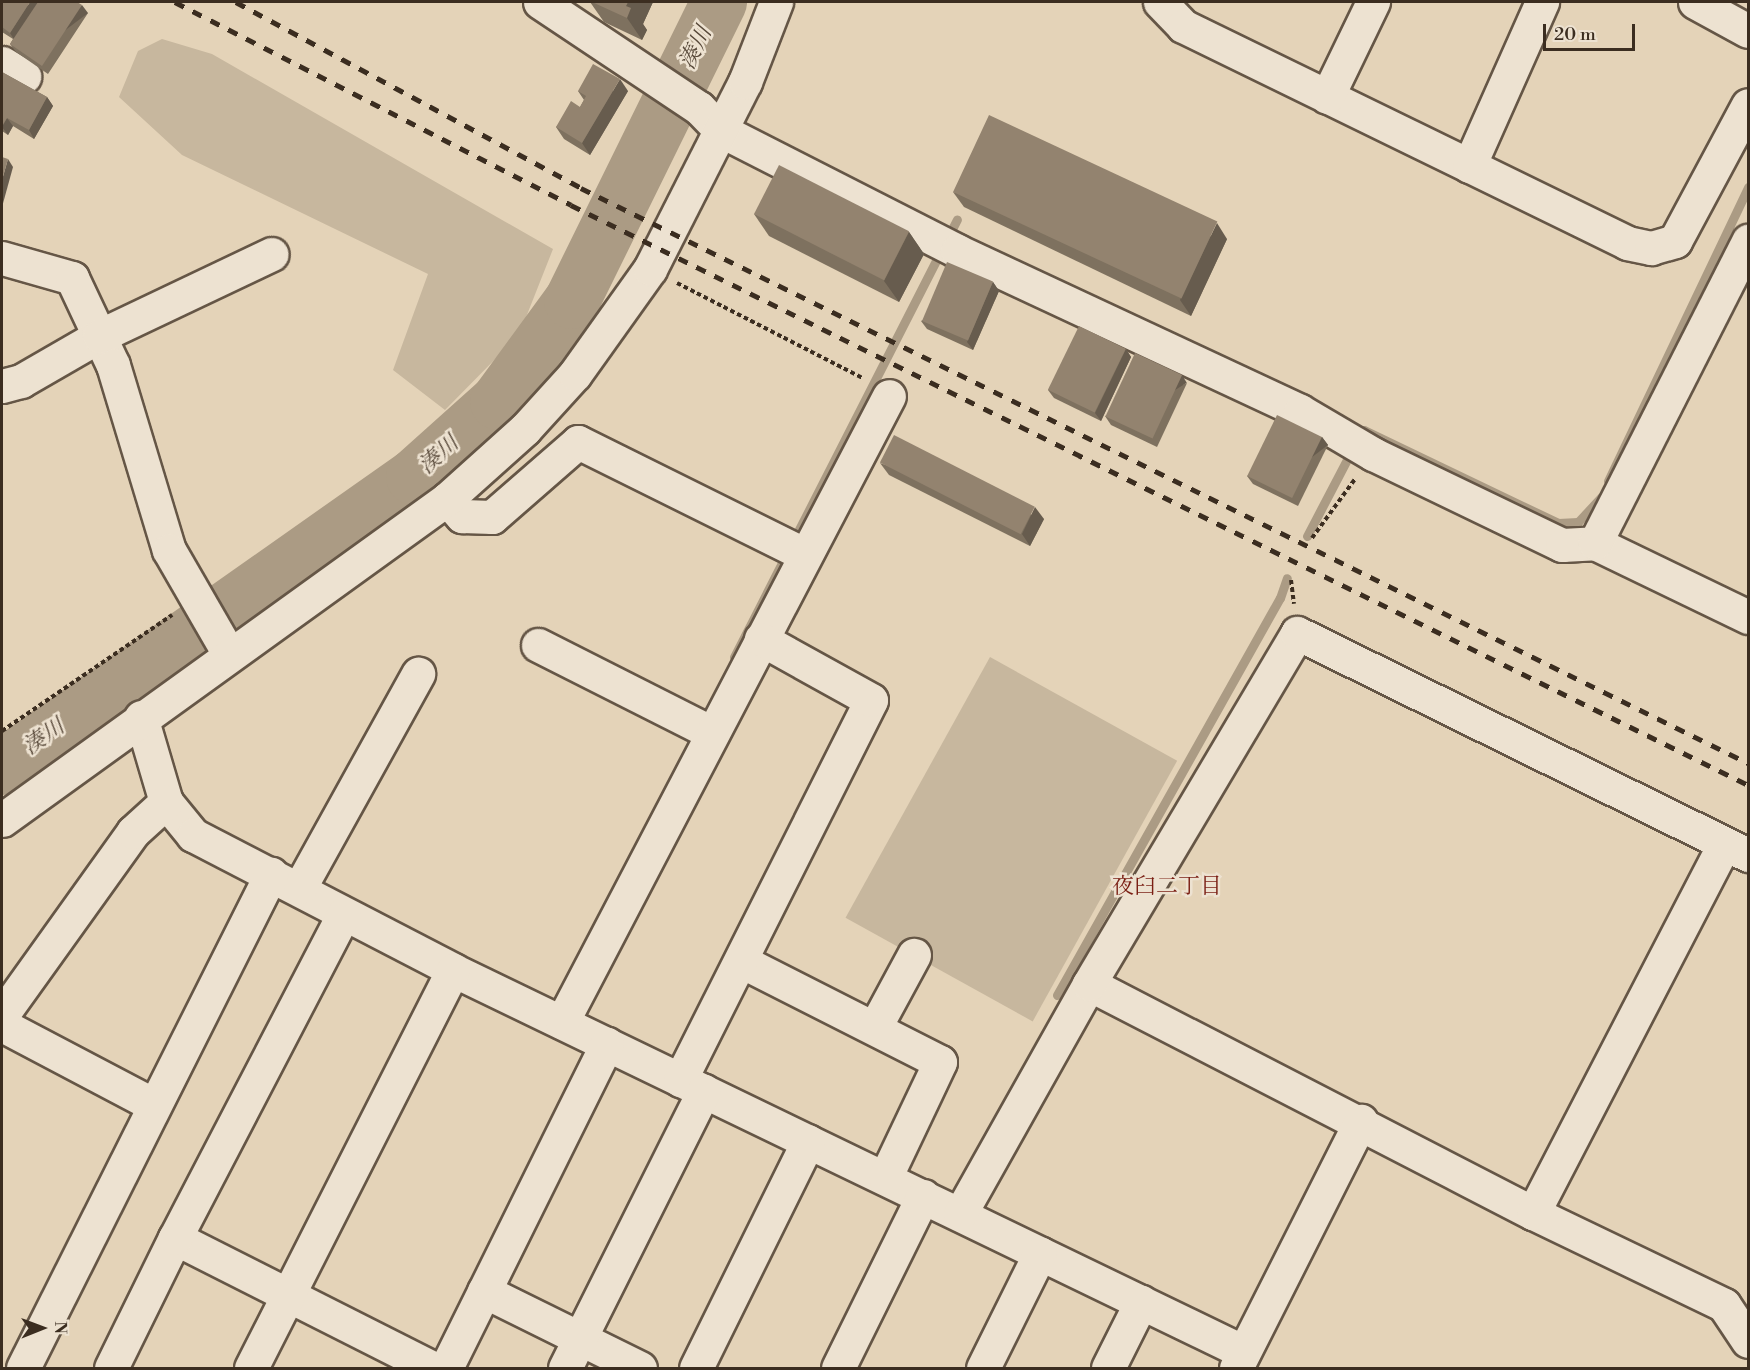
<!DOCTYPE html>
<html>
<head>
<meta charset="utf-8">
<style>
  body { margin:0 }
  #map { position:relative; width:1750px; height:1370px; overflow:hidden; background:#e4d3b8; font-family:"Libre Bodoni","Noto Serif JP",serif }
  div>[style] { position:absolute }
  .green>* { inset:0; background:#c7b79e; transform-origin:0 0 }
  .stream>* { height:9px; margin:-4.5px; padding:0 4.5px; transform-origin:4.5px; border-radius:4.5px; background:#ab9b84 }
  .river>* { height:56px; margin:-28px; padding:0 28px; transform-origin:28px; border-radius:28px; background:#ab9b84 }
  .path>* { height:4px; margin-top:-2px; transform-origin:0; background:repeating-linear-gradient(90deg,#3b2d20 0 4.5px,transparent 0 7.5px) }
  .roads { filter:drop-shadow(2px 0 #655646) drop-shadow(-2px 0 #655646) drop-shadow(0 2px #655646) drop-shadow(0 -2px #655646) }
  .minor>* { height:33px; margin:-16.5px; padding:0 16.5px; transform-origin:16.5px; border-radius:16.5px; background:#ede2d1 }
  .rail>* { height:4.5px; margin-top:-2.25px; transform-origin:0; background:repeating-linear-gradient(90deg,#3b2d20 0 10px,transparent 0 20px) }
  .wall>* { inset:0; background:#7e715f }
  .shaded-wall>* { inset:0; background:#675c4e; transform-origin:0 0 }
  .building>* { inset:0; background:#93836f; transform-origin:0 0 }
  span { translate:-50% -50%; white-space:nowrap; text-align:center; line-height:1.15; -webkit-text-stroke:5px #ede2d1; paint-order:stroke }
  .water-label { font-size:22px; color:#574839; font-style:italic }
  .neighbourhood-label { font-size:22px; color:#7a1f14 }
  .frame { position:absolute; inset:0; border:3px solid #3b2d20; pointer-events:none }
  .north { position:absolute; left:12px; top:1298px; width:60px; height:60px; -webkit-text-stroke:4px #ede2d1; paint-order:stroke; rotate:89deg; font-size:16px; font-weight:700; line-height:24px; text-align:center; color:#3b2d20 }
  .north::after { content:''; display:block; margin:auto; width:21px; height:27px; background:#3b2d20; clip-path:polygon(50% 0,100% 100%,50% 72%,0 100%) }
  .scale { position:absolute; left:1543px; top:24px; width:92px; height:27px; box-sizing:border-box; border:3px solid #3b2d20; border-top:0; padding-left:8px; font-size:18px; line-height:21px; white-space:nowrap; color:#3b2d20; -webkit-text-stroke:4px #ede2d1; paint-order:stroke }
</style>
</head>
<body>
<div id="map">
  <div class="green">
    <i style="clip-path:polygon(162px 39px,212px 54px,553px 249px,519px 335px,445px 410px,393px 370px,428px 274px,182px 155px,119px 97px,138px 51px)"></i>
    <i style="left:990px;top:657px;width:214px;height:298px;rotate:29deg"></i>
  </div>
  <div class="stream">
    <i style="left:1360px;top:436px;width:7px;rotate:-56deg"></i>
    <i style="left:1364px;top:430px;width:215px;rotate:25.6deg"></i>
    <i style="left:1558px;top:523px;width:20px;rotate:-3deg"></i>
    <i style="left:1578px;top:522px;width:34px;rotate:-47deg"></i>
    <i style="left:1608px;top:481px;width:326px;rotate:-64.5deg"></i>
    <i style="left:1307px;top:536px;width:99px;rotate:-62.4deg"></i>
    <i style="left:734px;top:657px;width:491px;rotate:-63deg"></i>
    <i style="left:1057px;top:995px;width:455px;rotate:-60.7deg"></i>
    <i style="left:1280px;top:598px;width:21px;rotate:-71deg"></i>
  </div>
  <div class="river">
    <i style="left:2px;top:767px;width:504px;rotate:-35.14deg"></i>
    <i style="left:414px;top:477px;width:113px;rotate:-41.8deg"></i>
    <i style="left:498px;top:402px;width:125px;rotate:-53.8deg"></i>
    <i style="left:572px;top:301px;width:333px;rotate:-63.8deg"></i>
  </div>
  <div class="path">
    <i style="left:677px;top:283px;width:209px;rotate:27.1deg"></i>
    <i style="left:1312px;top:538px;width:73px;rotate:-53.9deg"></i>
    <i style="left:1291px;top:580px;width:24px;rotate:83deg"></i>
    <i style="left:2px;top:731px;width:206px;rotate:-34.3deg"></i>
  </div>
  <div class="roads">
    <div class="minor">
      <i style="left:540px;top:2px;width:191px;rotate:33.7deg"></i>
      <i style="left:699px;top:108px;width:30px;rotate:46deg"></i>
      <i style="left:720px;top:130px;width:266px;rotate:27deg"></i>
      <i style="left:957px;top:251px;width:378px;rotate:25deg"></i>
      <i style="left:1300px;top:411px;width:85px;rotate:30.5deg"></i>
      <i style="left:1373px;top:454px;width:210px;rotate:25.7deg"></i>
      <i style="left:1562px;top:545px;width:33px;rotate:-3deg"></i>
      <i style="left:1595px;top:543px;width:170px;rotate:25.8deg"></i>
      <i style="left:1160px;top:2px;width:33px;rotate:46deg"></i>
      <i style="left:1183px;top:26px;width:494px;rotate:26deg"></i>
      <i style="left:1627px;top:243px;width:25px;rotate:12deg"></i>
      <i style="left:1651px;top:248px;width:25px;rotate:-16deg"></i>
      <i style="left:1675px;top:241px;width:154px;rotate:-61.8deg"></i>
      <i style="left:1695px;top:2px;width:60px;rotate:28.7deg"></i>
      <i style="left:2px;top:63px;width:26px;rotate:31deg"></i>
      <i style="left:1327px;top:97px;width:106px;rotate:-64.2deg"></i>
      <i style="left:1469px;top:166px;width:180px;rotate:-66deg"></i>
      <i style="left:2px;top:258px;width:73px;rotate:15.9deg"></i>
      <i style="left:72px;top:278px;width:96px;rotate:64.8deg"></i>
      <i style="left:113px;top:365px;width:193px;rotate:73.2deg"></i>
      <i style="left:169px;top:550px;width:120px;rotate:60deg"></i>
      <i style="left:2px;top:386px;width:20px;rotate:-15deg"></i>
      <i style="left:21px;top:381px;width:90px;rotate:-30deg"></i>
      <i style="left:99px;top:336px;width:191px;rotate:-25.4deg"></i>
      <i style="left:447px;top:499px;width:23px;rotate:49deg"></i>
      <i style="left:462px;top:516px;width:30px;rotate:2deg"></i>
      <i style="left:492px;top:517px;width:114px;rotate:-41.1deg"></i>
      <i style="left:578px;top:442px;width:252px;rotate:26.4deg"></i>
      <i style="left:1595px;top:543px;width:339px;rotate:-63.1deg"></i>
      <i style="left:538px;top:645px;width:195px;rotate:26.8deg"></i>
      <i style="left:141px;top:717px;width:89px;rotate:73.6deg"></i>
      <i style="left:166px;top:802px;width:43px;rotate:50.7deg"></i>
      <i style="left:193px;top:835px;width:293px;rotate:27.4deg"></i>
      <i style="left:453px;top:970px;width:878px;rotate:25.78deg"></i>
      <i style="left:2px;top:820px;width:549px;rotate:-35.8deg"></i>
      <i style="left:447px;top:499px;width:105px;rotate:-41.9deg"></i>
      <i style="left:525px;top:429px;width:74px;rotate:-47.7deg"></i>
      <i style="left:575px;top:374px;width:129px;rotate:-54.5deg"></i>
      <i style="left:650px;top:269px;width:210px;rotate:-63.1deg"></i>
      <i style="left:745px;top:82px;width:86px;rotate:-68.8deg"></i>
      <i style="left:300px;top:887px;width:244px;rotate:-61deg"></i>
      <i style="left:741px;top:961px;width:223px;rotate:26.9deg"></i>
      <i style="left:940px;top:1062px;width:128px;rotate:115.4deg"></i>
      <i style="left:1089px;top:984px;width:500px;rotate:27.3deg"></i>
      <i style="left:1533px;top:1213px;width:212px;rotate:25.7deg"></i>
      <i style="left:1724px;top:1305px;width:43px;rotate:56.3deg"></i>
      <i style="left:2px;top:1015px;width:225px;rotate:-54.4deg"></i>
      <i style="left:133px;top:832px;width:45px;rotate:-42.3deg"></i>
      <i style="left:562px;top:1022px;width:706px;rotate:-62.42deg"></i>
      <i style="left:2px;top:1025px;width:172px;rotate:27.8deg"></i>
      <i style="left:875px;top:1027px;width:82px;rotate:-61.6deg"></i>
      <i style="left:680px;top:1080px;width:425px;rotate:-63.3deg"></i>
      <i style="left:871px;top:700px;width:126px;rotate:-151deg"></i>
      <i style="left:1533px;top:1213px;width:416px;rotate:-62.6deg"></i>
      <i style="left:960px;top:1214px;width:264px;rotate:-60.7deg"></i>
      <i style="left:1089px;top:984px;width:408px;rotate:-59.3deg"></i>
      <i style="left:1297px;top:633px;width:503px;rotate:26.21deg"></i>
      <i style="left:175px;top:1238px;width:288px;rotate:26.8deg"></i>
      <i style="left:484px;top:1291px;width:174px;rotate:26.3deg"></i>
      <i style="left:23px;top:1368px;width:553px;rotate:-63.34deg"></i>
      <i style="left:111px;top:1368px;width:145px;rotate:-63.8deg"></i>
      <i style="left:175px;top:1238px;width:365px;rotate:-62.5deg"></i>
      <i style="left:251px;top:1368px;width:446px;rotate:-63.1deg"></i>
      <i style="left:446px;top:1368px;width:362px;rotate:-63.6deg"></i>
      <i style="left:565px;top:1368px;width:310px;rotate:-63.4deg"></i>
      <i style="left:696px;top:1368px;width:253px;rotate:-63.7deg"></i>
      <i style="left:838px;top:1368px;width:192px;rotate:-63.7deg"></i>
      <i style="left:983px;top:1368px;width:128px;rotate:-63.6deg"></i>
      <i style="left:1108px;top:1368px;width:74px;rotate:-63.4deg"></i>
      <i style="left:1236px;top:1368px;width:277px;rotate:-63.2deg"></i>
    </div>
  </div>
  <div class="rail">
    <i style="left:175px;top:2px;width:445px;rotate:27.1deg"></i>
    <i style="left:571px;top:205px;width:1312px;rotate:26.23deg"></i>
    <i style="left:236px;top:2px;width:392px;rotate:28.3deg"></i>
    <i style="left:581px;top:188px;width:1301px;rotate:26.23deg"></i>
  </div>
  <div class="wall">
    <i style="clip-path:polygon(2px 2px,88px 13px,48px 74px,16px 52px,10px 44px,13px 39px,2px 32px)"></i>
    <i style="clip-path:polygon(590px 2px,653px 2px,643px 24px,647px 30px,642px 40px,604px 22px)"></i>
    <i style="clip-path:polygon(2px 72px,47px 97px,53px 106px,34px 139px,13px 126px,8px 135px,2px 131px)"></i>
    <i style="clip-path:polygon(578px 91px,628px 91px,590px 155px,564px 139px,556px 127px,580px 107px,584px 100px)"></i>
    <i style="clip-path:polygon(953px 192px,1227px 239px,1191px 316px,964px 207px)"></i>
    <i style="clip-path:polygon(754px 214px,909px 232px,924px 254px,899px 302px,769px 236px)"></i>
    <i style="clip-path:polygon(993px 282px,999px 291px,973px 350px,927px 329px,921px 321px)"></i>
    <i style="clip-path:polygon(1126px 349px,1131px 357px,1101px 421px,1054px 398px,1048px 390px)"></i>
    <i style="clip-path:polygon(1187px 383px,1157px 447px,1111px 425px,1105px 416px)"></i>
    <i style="clip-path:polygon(1322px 437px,1328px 445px,1298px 506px,1253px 484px,1247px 476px)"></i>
    <i style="clip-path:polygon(880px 463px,1044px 519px,1030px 546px,889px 475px)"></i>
  </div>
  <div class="shaded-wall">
    <i style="clip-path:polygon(30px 2px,40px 2px,15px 41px,10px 33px)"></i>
    <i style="clip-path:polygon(628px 2px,653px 2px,643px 24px,647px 30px,642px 40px,627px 18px,626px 6px)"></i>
    <i style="left:82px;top:5px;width:10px;height:73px;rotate:53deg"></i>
    <i style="clip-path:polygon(620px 79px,628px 91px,590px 155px,582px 143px)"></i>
    <i style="clip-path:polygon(47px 97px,53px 106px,34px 139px,29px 130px)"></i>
    <i style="clip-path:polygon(7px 118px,13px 126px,8px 135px,2px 127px)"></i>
    <i style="clip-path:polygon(8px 159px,13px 167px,2px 207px,2px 180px)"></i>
    <i style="clip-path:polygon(1217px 223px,1227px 239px,1191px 316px,1180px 300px)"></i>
    <i style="clip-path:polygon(909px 232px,924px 254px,899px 302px,884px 281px)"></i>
    <i style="clip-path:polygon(993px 282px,999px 291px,973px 350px,967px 342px)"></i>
    <i style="clip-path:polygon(1126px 349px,1131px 357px,1101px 421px,1095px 413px)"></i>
    <i style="left:1182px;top:375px;width:9px;height:71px;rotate:58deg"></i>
    <i style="left:1322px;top:437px;width:10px;height:68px;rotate:53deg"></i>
    <i style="clip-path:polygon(1035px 507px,1044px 519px,1030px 546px,1022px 534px)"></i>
  </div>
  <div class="building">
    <i style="clip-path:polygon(2px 2px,30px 2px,10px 33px,2px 27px)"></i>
    <i style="clip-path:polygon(38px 2px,77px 2px,82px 5px,42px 66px,10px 44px)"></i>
    <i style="clip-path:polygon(592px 2px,628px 2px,626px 6px,631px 8px,627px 18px)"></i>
    <i style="clip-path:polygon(593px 64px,620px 79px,582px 143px,556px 127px,571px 101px,580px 107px,586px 96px,578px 91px)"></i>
    <i style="clip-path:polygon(2px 72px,47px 97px,29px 130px,7px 118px,2px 126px)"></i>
    <i style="left:989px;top:115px;width:252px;height:85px;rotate:25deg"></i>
    <i style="clip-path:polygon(2px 157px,8px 159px,2px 180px)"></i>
    <i style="left:779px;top:165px;width:146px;height:55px;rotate:27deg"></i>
    <i style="left:947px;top:262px;width:50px;height:64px;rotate:23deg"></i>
    <i style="left:1079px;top:326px;width:52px;height:71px;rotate:26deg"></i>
    <i style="left:1135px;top:353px;width:52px;height:70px;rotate:25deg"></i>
    <i style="left:1277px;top:415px;width:50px;height:68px;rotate:26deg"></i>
    <i style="left:894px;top:435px;width:158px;height:31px;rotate:27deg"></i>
  </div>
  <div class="water-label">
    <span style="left:696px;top:48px;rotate:-64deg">湊川</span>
    <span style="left:439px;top:455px;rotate:-42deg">湊川</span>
    <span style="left:44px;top:737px;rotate:-35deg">湊川</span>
  </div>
  <div class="neighbourhood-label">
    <span style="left:1167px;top:887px">夜臼二丁目</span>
  </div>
  <div class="frame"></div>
  <div class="north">N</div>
  <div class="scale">20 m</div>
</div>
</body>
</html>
